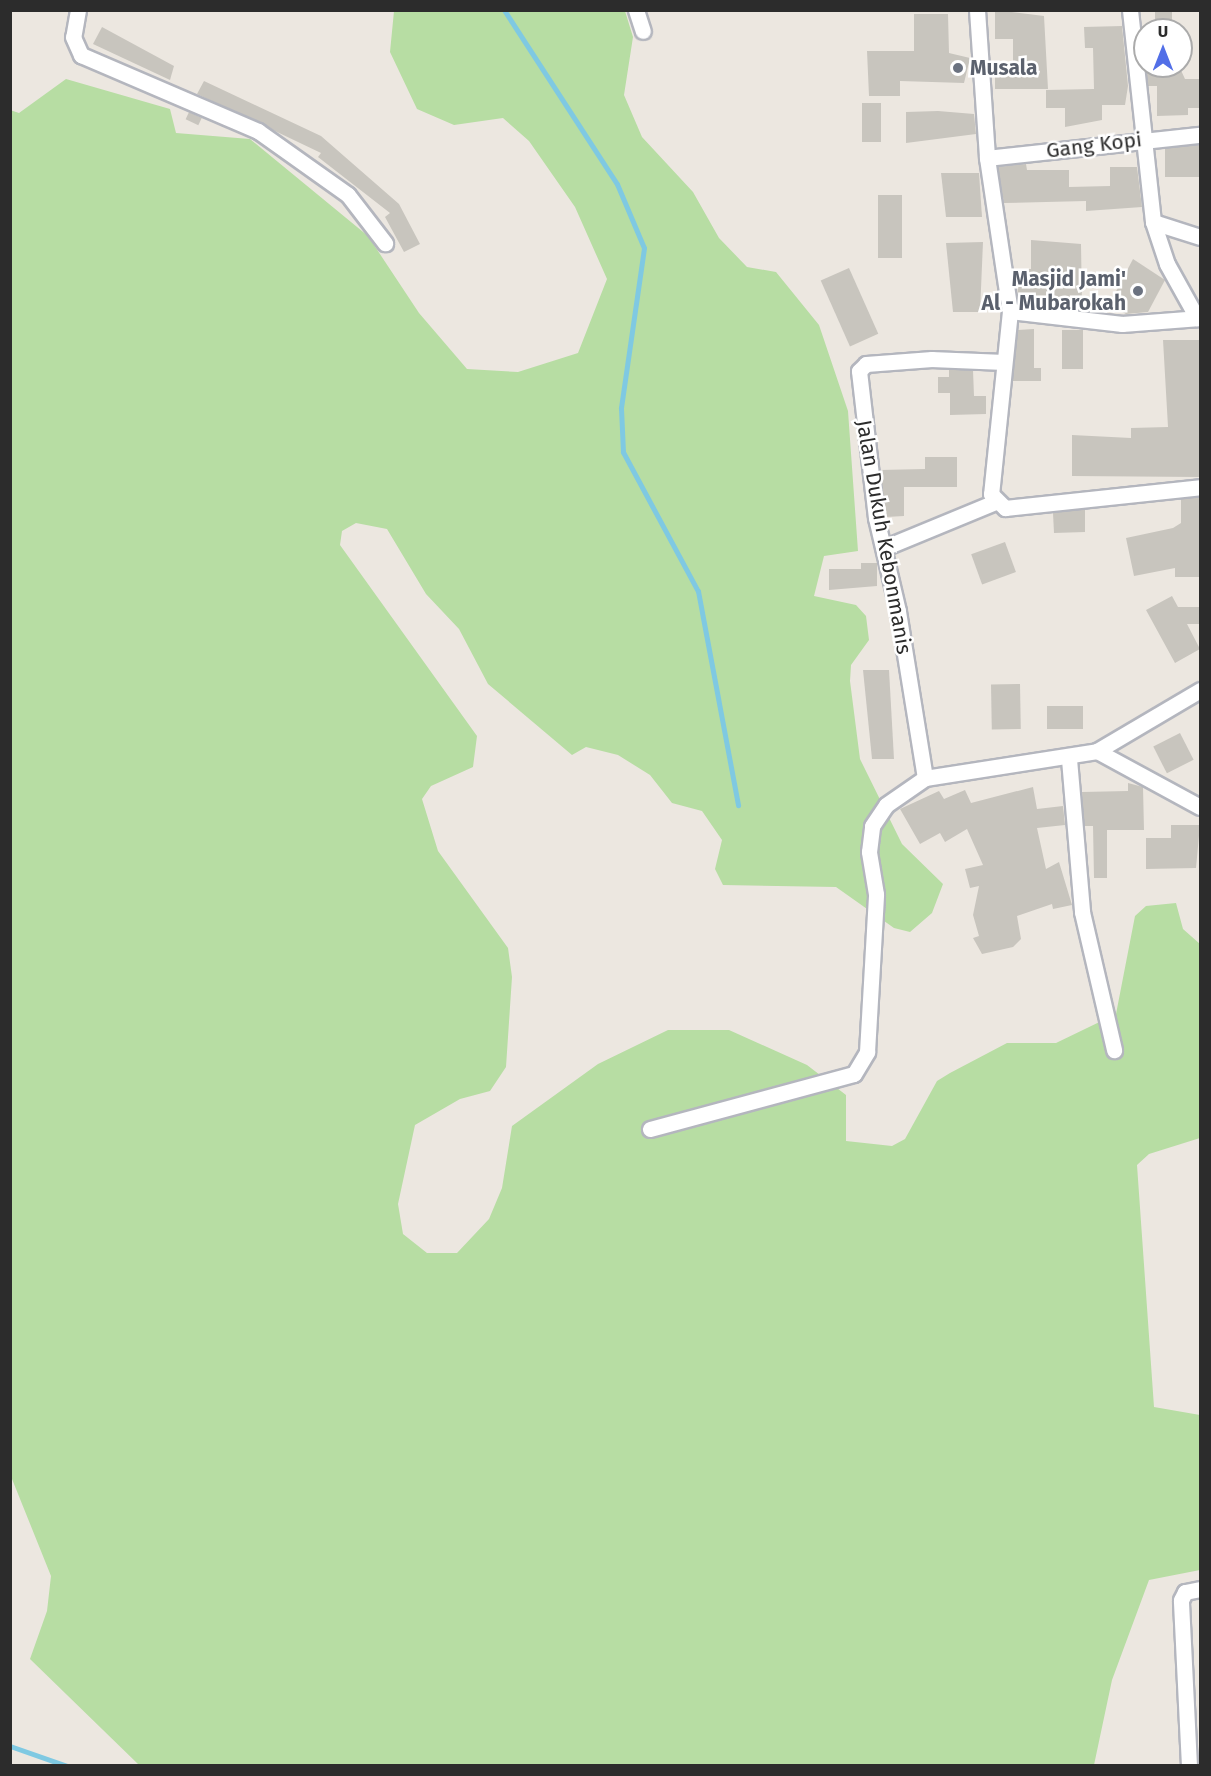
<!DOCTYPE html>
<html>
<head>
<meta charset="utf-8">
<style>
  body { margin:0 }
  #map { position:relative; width:1211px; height:1776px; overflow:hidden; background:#ece7e0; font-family:"Fira Sans",sans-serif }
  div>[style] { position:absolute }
  .green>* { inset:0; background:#b7dda3 }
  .stream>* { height:5px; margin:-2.5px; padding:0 2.5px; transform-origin:2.5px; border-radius:2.5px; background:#7fc9e2 }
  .building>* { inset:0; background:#c8c5be; transform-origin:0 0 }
  .roads { filter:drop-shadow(2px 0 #b4b6be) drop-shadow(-2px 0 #b4b6be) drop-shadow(0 2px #b4b6be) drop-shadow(0 -2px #b4b6be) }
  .street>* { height:15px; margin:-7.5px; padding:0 7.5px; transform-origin:7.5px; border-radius:7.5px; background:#fff }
  .dots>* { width:16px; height:16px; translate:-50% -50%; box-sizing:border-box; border:3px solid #fff; border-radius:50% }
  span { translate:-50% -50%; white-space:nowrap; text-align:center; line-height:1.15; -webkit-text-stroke:5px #fff; paint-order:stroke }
  .worship-label { font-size:21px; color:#5b616d; font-weight:700 }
  .left { translate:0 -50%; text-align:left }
  .right { translate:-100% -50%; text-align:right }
  .street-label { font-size:21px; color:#2c2c2c }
  .frame { position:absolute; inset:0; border:12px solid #2c2c2c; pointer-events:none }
  .north { position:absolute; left:1133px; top:18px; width:60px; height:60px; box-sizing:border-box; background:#fff; border:2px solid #ababab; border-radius:50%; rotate:0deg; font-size:16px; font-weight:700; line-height:24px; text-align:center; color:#2c2c2c }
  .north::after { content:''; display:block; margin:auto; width:21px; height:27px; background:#526fe7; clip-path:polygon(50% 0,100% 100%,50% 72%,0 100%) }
</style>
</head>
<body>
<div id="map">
  <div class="green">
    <i style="clip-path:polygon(394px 11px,625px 11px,633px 37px,624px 95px,642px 137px,693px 192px,719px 238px,747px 267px,776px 272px,819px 325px,848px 411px,858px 551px,824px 556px,814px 596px,856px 605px,866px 616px,869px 640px,851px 665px,850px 681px,860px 759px,902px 844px,943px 884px,932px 913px,910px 932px,894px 928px,836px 887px,723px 885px,715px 869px,722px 840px,702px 811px,672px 803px,650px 775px,618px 755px,586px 747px,572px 755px,488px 684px,459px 629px,426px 594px,387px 529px,356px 523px,342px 531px,340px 545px,477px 736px,473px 767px,431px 786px,422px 799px,438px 851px,508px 948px,512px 977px,506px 1067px,490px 1091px,460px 1099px,415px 1125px,398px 1204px,403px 1234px,427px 1253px,457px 1253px,489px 1219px,502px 1188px,512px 1126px,598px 1064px,668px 1030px,729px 1030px,807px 1065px,846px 1095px,846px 1141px,892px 1146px,905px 1139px,937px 1081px,950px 1073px,1007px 1043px,1056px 1043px,1116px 1014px,1135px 916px,1146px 906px,1176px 903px,1183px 929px,1200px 944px,1200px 1138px,1149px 1154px,1137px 1165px,1154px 1407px,1200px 1415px,1200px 1570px,1149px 1580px,1112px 1680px,1094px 1765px,139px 1765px,30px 1659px,47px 1611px,51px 1576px,10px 1474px,10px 110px,19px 113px,66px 79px,170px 109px,176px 133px,250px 139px,368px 236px,419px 313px,467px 369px,518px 372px,578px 353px,607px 279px,575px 207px,529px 141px,503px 118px,454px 125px,417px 109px,390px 52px)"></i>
  </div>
  <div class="stream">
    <i style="left:504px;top:10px;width:207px;rotate:57deg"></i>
    <i style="left:617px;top:184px;width:69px;rotate:67.1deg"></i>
    <i style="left:644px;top:248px;width:162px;rotate:98.2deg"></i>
    <i style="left:621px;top:408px;width:44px;rotate:87.4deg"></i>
    <i style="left:623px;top:452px;width:158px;rotate:61.7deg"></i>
    <i style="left:698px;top:591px;width:218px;rotate:79.4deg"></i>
    <i style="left:10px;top:1746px;width:60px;rotate:19.3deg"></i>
  </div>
  <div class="building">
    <i style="clip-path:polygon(995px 10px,1044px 16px,1048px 89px,995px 89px,995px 71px,1013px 71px,1013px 39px,995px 39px)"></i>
    <i style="left:1155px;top:10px;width:17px;height:20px"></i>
    <i style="clip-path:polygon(914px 14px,948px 14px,949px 53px,970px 58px,964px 83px,900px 81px,900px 96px,869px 96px,867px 51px,914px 51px)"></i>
    <i style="clip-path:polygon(1122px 26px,1128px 86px,1125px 105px,1102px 105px,1102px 120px,1065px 127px,1065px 108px,1046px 108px,1046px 90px,1094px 89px,1093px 48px,1085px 48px,1084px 27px)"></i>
    <i style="clip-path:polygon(102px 27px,174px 66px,170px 80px,93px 44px)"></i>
    <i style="clip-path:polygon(1146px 66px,1179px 66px,1185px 79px,1200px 79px,1200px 108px,1188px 108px,1188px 115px,1157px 116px,1157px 86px,1148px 86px)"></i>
    <i style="clip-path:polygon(204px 81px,321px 136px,399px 204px,420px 244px,404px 252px,385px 217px,390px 213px,318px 157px,321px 153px,197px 94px)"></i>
    <i style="left:862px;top:103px;width:19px;height:39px"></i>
    <i style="clip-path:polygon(938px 111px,974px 114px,976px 134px,906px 143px,906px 112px)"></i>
    <i style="left:189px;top:112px;width:14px;height:8px;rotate:25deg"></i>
    <i style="left:1200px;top:145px;width:32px;height:35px;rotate:90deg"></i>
    <i style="clip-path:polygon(1026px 164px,1027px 170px,1069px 170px,1069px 187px,1110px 186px,1110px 167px,1137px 167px,1142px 207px,1086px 211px,1086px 201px,1004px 203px,998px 167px)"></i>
    <i style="clip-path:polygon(941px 173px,979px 173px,982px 217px,946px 217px)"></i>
    <i style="left:878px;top:195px;width:24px;height:63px"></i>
    <i style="clip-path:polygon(1031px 240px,1081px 244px,1082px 304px,1018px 299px,1017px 269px,1031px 269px)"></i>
    <i style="clip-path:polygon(983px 242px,980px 312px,953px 312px,946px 243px)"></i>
    <i style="clip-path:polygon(1133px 259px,1165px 280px,1148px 312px,1126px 314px,1109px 305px)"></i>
    <i style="left:849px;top:268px;width:72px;height:31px;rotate:66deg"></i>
    <i style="clip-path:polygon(1034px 329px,1034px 368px,1041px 368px,1041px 381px,1012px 381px,1018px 330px)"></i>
    <i style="left:1083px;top:330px;width:39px;height:21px;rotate:90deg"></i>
    <i style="clip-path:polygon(1163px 340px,1200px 340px,1199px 477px,1072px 476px,1072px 435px,1131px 438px,1131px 428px,1168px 427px)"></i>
    <i style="clip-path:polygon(949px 369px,973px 370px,974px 396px,986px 396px,986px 414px,950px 415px,950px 393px,938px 393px,938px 377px,949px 377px)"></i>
    <i style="clip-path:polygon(925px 457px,957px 457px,957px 487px,904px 487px,904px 516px,886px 517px,880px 470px,925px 469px)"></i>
    <i style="clip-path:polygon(1200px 497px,1200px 577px,1175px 577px,1175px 568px,1134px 576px,1126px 538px,1173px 528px,1181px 523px,1181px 499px)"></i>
    <i style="clip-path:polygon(1085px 509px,1085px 532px,1054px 533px,1053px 513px)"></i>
    <i style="left:1005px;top:542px;width:32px;height:36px;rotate:70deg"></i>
    <i style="clip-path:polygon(861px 563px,877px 563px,877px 586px,829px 590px,829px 569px,861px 569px)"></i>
    <i style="clip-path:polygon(1172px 596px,1178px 607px,1200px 607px,1200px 624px,1187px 624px,1200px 649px,1175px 663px,1146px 610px)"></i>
    <i style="clip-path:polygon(863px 670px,889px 670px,894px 759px,872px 759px)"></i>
    <i style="left:1020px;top:684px;width:45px;height:29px;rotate:89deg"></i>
    <i style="left:1083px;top:706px;width:23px;height:36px;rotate:90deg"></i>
    <i style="left:1180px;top:733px;width:30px;height:30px;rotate:63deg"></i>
    <i style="clip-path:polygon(1128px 783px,1143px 787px,1144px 830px,1107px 830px,1107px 878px,1094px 878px,1093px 826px,1084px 826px,1082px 792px,1128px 791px)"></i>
    <i style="clip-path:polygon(1033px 787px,1037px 809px,1063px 806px,1065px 825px,1037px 828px,1046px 869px,1059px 862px,1072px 905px,1053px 909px,1052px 904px,1017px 916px,1021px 939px,1013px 947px,982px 954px,973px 938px,979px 936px,973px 915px,979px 886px,970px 888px,965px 869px,983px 865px,967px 829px,945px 842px,940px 833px,920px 844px,900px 809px,939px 791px,944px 799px,965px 790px,971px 803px)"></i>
    <i style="clip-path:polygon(1171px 825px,1200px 825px,1196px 868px,1146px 869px,1146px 838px,1171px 838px)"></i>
  </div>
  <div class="roads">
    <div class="street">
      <i style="left:78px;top:10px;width:27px;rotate:100deg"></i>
      <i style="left:73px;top:37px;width:20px;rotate:66deg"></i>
      <i style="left:81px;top:55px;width:193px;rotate:23.2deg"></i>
      <i style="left:258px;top:131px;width:110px;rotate:35.4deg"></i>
      <i style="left:348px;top:195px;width:61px;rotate:52.4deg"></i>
      <i style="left:636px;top:10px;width:22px;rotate:72deg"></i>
      <i style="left:977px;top:10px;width:148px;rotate:86.1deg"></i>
      <i style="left:987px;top:158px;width:155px;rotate:81.5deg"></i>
      <i style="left:1010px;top:311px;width:184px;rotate:95.9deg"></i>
      <i style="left:991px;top:494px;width:20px;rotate:45deg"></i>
      <i style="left:1005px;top:508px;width:196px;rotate:-6.1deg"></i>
      <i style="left:1130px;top:10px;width:213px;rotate:83.8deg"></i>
      <i style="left:1153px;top:222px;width:44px;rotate:71.6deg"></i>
      <i style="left:1167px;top:264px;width:62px;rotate:60.9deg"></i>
      <i style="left:987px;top:158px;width:214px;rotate:-6.2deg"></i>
      <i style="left:1153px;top:222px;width:49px;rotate:17.7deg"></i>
      <i style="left:1010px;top:311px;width:113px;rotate:6.6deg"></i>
      <i style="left:1122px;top:324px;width:78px;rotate:-4.4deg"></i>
      <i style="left:886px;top:547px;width:118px;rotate:-22.4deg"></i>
      <i style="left:1097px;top:751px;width:120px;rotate:-30.6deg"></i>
      <i style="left:1069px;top:759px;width:154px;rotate:85.1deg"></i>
      <i style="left:1082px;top:912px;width:142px;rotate:76.9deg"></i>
      <i style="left:925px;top:778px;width:169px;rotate:-99.2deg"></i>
      <i style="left:898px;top:611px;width:96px;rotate:-103.3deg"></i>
      <i style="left:876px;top:518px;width:148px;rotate:-96.6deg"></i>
      <i style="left:859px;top:371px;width:10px;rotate:-45deg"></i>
      <i style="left:866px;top:364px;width:66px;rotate:-4.3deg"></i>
      <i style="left:932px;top:359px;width:71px;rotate:2.4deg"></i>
      <i style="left:650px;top:1129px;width:211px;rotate:-15.1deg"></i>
      <i style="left:854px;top:1074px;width:26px;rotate:-59deg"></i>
      <i style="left:867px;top:1052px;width:158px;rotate:-86.7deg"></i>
      <i style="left:876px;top:894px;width:43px;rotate:-99.5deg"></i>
      <i style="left:869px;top:852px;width:26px;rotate:-83deg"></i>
      <i style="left:872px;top:826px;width:25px;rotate:-56deg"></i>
      <i style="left:886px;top:805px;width:47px;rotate:-34.7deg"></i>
      <i style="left:925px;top:778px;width:174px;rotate:-8.9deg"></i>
      <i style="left:1097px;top:751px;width:117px;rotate:28.5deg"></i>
      <i style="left:1189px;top:1766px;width:166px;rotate:-92.8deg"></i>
      <i style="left:1181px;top:1600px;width:9px;rotate:-63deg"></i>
      <i style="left:1185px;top:1592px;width:15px;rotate:-11deg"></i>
    </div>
  </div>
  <div class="dots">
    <i style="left:958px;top:68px;background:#6b7280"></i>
    <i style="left:1138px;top:291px;background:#6b7280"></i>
  </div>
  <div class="worship-label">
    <span class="left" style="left:970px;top:68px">Musala</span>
    <span class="right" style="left:1126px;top:291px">Masjid Jami'<br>Al - Mubarokah</span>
  </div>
  <div class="street-label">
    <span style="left:1094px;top:145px;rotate:-7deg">Gang Kopi</span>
    <span style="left:884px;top:537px;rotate:80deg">Jalan Dukuh Kebonmanis</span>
  </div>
  <div class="frame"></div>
  <div class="north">U</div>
</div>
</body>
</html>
